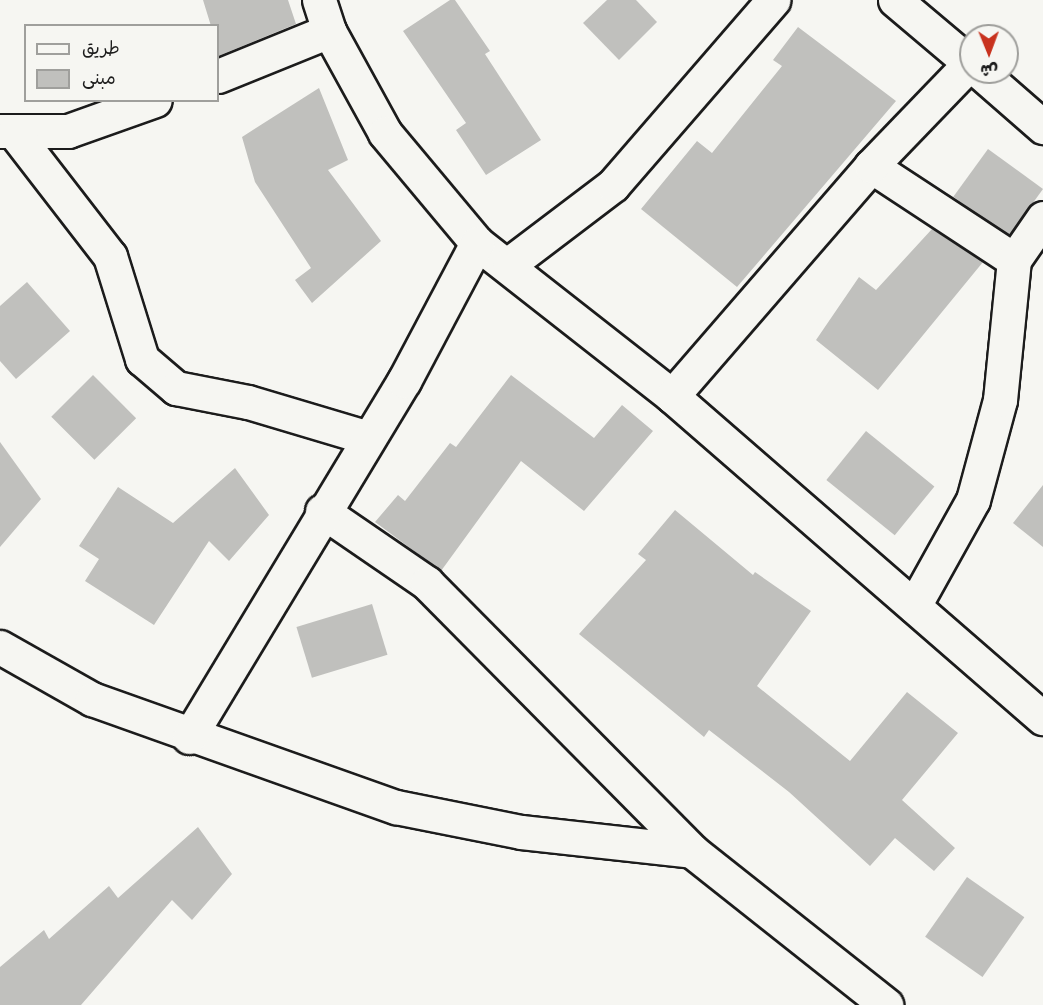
<!DOCTYPE html>
<html>
<head>
<meta charset="utf-8">
<style>
  body { margin:0 }
  #map { position:relative; width:1043px; height:1005px; overflow:hidden; background:#f6f6f2; font-family:"Shantell Sans","Playpen Sans Arabic",sans-serif }
  div>[style] { position:absolute }
  .building>* { inset:0; background:#c0c0bd; transform-origin:0 0 }
  .roads { filter:drop-shadow(2px 0 #1c1c1c) drop-shadow(-2px 0 #1c1c1c) drop-shadow(0 2px #1c1c1c) drop-shadow(0 -2px #1c1c1c) }
  .street>* { height:33px; margin:-16.5px; padding:0 16.5px; transform-origin:16.5px; border-radius:16.5px; background:#f6f6f2 }
  span { translate:-50% -50%; white-space:nowrap; text-align:center; line-height:1.15; -webkit-text-stroke:4.5px #f6f6f2; paint-order:stroke }
  .legend { position:absolute; left:24px; top:24px; width:195px; height:78px; box-sizing:border-box; background:#f6f6f2; border:2px solid #9f9f9c; margin:0; padding:8px 10px; list-style:none; font-size:18px; color:#1c1c1c }
  .legend li { display:flex; align-items:center; gap:12px; height:30px }
  .legend b { width:30px; border:2px solid #9f9f9c }
  .north { position:absolute; left:959px; top:24px; width:60px; height:60px; box-sizing:border-box; background:#f6f6f2; border:2px solid #9f9f9c; border-radius:50%; rotate:179deg; font-size:16px; font-weight:700; line-height:24px; text-align:center; color:#1c1c1c }
  .north::after { content:''; display:block; margin:auto; width:21px; height:27px; background:#c8321e; clip-path:polygon(50% 0,100% 100%,50% 72%,0 100%) }
</style>
</head>
<body>
<div id="map">
  <div class="building">
    <i style="clip-path:polygon(203px 0,288px 0,296px 24px,218px 56px,218px 26px,211px 26px)"></i>
    <i style="clip-path:polygon(450px 0,455px 0,490px 51px,485px 54px,541px 140px,486px 175px,456px 130px,466px 123px,403px 31px)"></i>
    <i style="clip-path:polygon(607px 0,636px 0,657px 22px,619px 60px,583px 23px)"></i>
    <i style="clip-path:polygon(798px 27px,896px 101px,737px 287px,641px 209px,697px 141px,712px 153px,782px 66px,773px 60px)"></i>
    <i style="clip-path:polygon(319px 88px,348px 160px,328px 170px,381px 241px,312px 303px,295px 280px,311px 268px,255px 182px,242px 137px)"></i>
    <i style="left:988px;top:149px;width:68px;height:59px;rotate:36deg"></i>
    <i style="clip-path:polygon(932px 229px,983px 262px,878px 390px,816px 340px,859px 277px,876px 290px)"></i>
    <i style="clip-path:polygon(27px 282px,70px 331px,16px 379px,0 361px,0 306px)"></i>
    <i style="left:93px;top:375px;width:61px;height:59px;rotate:45deg"></i>
    <i style="clip-path:polygon(511px 375px,594px 438px,622px 405px,653px 431px,584px 511px,521px 461px,441px 571px,375px 522px,398px 495px,405px 501px,450px 443px,456px 447px)"></i>
    <i style="left:866px;top:431px;width:88px;height:63px;rotate:39deg"></i>
    <i style="clip-path:polygon(0 442px,41px 499px,0 547px)"></i>
    <i style="clip-path:polygon(235px 468px,269px 515px,229px 561px,209px 541px,154px 625px,85px 581px,99px 559px,79px 546px,118px 487px,173px 523px)"></i>
    <i style="clip-path:polygon(1043px 485px,1043px 547px,1013px 523px)"></i>
    <i style="clip-path:polygon(675px 510px,753px 575px,755px 572px,811px 611px,757px 686px,850px 761px,907px 692px,958px 733px,902px 800px,955px 848px,934px 871px,895px 838px,870px 866px,789px 792px,709px 730px,704px 737px,579px 634px,646px 560px,638px 554px)"></i>
    <i style="left:372px;top:604px;width:53px;height:79px;rotate:73deg"></i>
    <i style="clip-path:polygon(198px 827px,232px 874px,192px 920px,172px 900px,81px 1005px,0 1005px,0 967px,44px 930px,49px 939px,109px 886px,118px 898px)"></i>
    <i style="left:967px;top:877px;width:70px;height:73px;rotate:35deg"></i>
  </div>
  <div class="roads">
    <div class="street">
      <i style="left:319px;top:0;width:33px;rotate:72deg"></i>
      <i style="left:329px;top:31px;width:116px;rotate:61.2deg"></i>
      <i style="left:385px;top:133px;width:143px;rotate:50.1deg"></i>
      <i style="left:477px;top:243px;width:248px;rotate:38.1deg"></i>
      <i style="left:672px;top:396px;width:491px;rotate:41deg"></i>
      <i style="left:895px;top:0;width:99px;rotate:40.1deg"></i>
      <i style="left:980px;top:72px;width:84px;rotate:41.1deg"></i>
      <i style="left:218px;top:76px;width:120px;rotate:-22.1deg"></i>
      <i style="left:0;top:131px;width:68px"></i>
      <i style="left:68px;top:131px;width:92px;rotate:-19.6deg"></i>
      <i style="left:14px;top:132px;width:157px;rotate:52.3deg"></i>
      <i style="left:110px;top:256px;width:108px;rotate:72.7deg"></i>
      <i style="left:142px;top:359px;width:45px;rotate:40.5deg"></i>
      <i style="left:176px;top:388px;width:73px;rotate:11deg"></i>
      <i style="left:248px;top:402px;width:126px;rotate:16.6deg"></i>
      <i style="left:871px;top:166px;width:171px;rotate:33.3deg"></i>
      <i style="left:509px;top:264px;width:131px;rotate:-37.2deg"></i>
      <i style="left:613px;top:185px;width:245px;rotate:-49.1deg"></i>
      <i style="left:672px;top:396px;width:304px;rotate:-49.1deg"></i>
      <i style="left:871px;top:166px;width:143px;rotate:-46.1deg"></i>
      <i style="left:322px;top:511px;width:127px;rotate:34.4deg"></i>
      <i style="left:427px;top:583px;width:377px;rotate:45.3deg"></i>
      <i style="left:692px;top:851px;width:248px;rotate:38.4deg"></i>
      <i style="left:914px;top:606px;width:121px;rotate:-60.9deg"></i>
      <i style="left:973px;top:500px;width:104px;rotate:-74.9deg"></i>
      <i style="left:1000px;top:400px;width:141px;rotate:-84.3deg"></i>
      <i style="left:1014px;top:260px;width:51px;rotate:-55.4deg"></i>
      <i style="left:0;top:647px;width:106px;rotate:29.5deg"></i>
      <i style="left:92px;top:699px;width:323px;rotate:19.6deg"></i>
      <i style="left:396px;top:807px;width:127px;rotate:11.3deg"></i>
      <i style="left:521px;top:832px;width:172px;rotate:6.3deg"></i>
      <i style="left:189px;top:737px;width:416px;rotate:-58.9deg"></i>
      <i style="left:404px;top:381px;width:156px;rotate:-62.1deg"></i>
    </div>
  </div>
  <ul class="legend">
  <li><b style="height:8px;background:#f6f6f2"></b>طريق</li>
  <li><b style="height:16px;background:#c0c0bd"></b>مبنى</li>
  </ul>
  <div class="north">ش</div>
</div>
</body>
</html>
